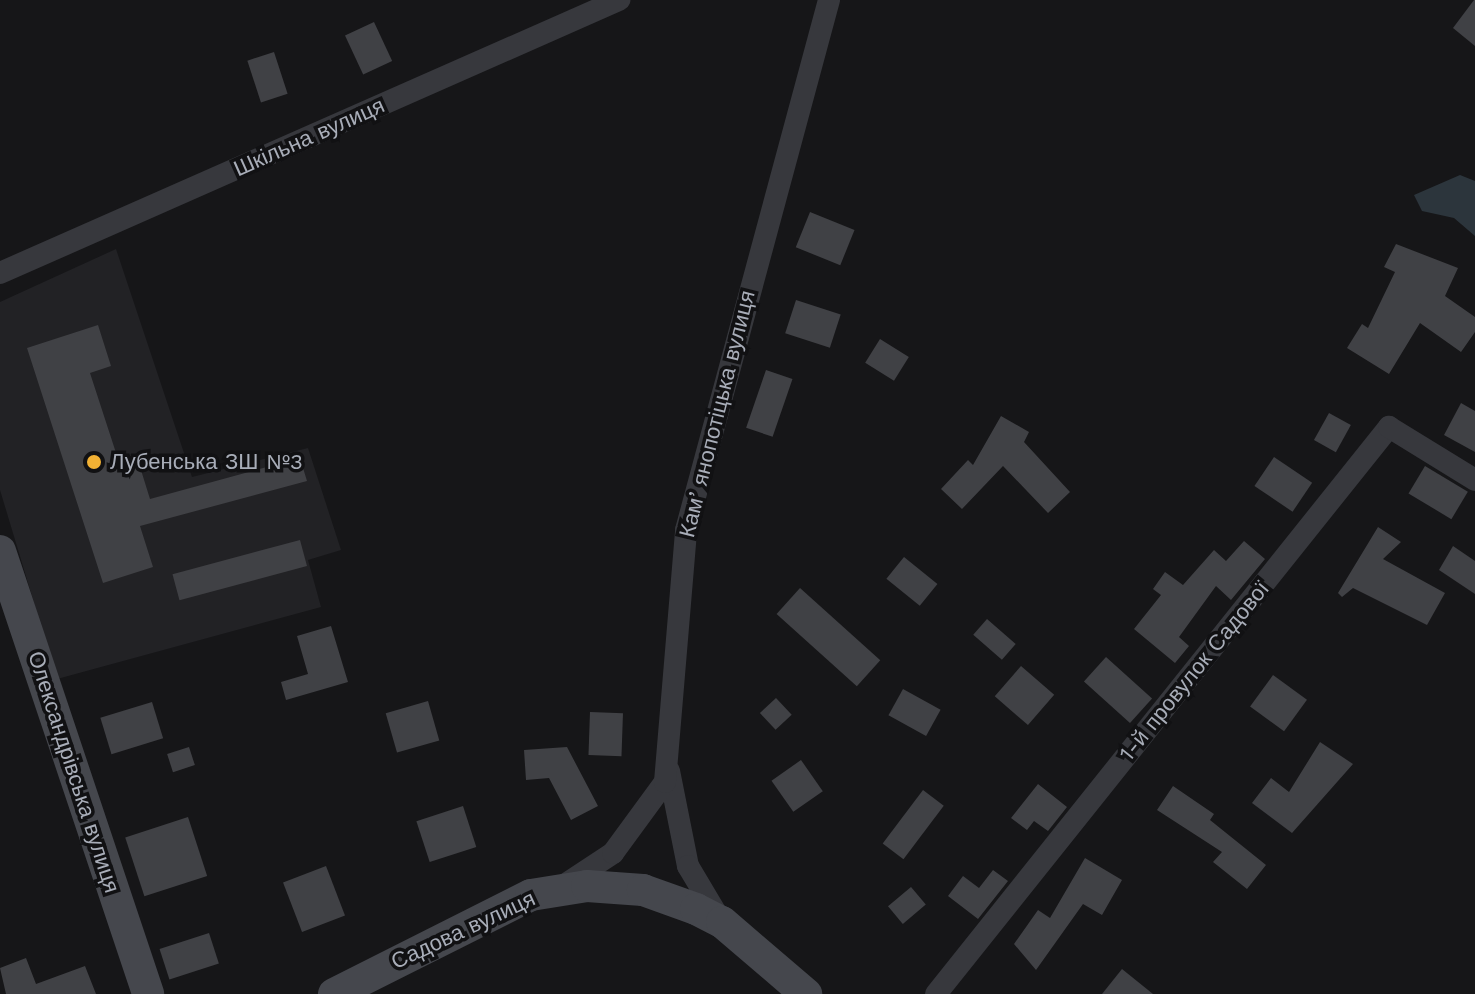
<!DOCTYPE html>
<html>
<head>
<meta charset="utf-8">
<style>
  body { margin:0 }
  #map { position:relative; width:1475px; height:994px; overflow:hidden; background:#161618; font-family:"Work Sans",sans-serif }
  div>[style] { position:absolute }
  .built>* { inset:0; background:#222225 }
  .water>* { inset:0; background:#2c353c }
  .building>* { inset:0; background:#404145; transform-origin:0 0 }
  .street>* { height:22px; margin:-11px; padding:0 11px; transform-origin:11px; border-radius:11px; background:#37383d }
  .secondary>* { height:32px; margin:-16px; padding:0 16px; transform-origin:16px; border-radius:16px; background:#45474d }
  .dots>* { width:22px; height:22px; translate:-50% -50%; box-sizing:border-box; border:4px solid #111113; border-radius:50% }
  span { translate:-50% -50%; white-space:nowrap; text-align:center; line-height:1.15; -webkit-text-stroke:7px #111113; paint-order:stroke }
  .street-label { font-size:22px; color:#a8adb8 }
  .poi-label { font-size:22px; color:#a8adb8 }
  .left { translate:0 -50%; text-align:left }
</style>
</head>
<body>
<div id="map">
  <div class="built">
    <i style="clip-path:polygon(116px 249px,192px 477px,308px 448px,341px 550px,308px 560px,321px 607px,57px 679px,0 490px,0 302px)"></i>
  </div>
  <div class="water">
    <i style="clip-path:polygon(1460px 175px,1475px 181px,1475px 236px,1454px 218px,1422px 211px,1414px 195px)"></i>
  </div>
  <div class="building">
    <i style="clip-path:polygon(1474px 0,1475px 0,1475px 46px,1453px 28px)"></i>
    <i style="left:374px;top:22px;width:43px;height:32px;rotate:65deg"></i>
    <i style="left:274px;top:52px;width:44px;height:28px;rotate:72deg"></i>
    <i style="left:810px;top:212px;width:48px;height:38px;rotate:22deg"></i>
    <i style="clip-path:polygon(1396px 244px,1458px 268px,1445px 296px,1475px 317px,1475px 332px,1461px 352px,1420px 323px,1389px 374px,1347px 348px,1362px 324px,1368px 328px,1395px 272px,1384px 267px)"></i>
    <i style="left:796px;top:300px;width:47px;height:35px;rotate:18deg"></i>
    <i style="clip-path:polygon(98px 325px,111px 366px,90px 373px,118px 459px,136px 454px,150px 499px,300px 458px,307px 481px,140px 526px,153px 567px,103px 583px,27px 348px)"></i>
    <i style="left:880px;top:339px;width:34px;height:28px;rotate:32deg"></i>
    <i style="left:766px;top:370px;width:28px;height:61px;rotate:19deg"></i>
    <i style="clip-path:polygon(1461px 403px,1475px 411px,1475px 452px,1444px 435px)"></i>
    <i style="left:1329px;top:413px;width:25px;height:31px;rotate:29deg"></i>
    <i style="clip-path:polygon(1001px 416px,1029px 432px,1024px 442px,1070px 492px,1048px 513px,1003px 466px,962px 509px,941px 489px,968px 460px,973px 465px)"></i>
    <i style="left:1274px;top:457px;width:46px;height:35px;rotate:34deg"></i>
    <i style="left:1425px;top:466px;width:50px;height:32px;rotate:31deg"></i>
    <i style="clip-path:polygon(1378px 527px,1401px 542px,1383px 559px,1445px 593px,1427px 625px,1353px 588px,1342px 597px,1338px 593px)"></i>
    <i style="left:300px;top:540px;width:27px;height:132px;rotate:75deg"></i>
    <i style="clip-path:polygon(1244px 541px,1265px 559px,1231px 600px,1216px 586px,1179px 637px,1189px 646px,1175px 663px,1134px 629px,1161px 595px,1153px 589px,1165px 572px,1183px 585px,1214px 550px,1226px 561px)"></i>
    <i style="clip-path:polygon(1453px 546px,1475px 561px,1475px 594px,1439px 570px)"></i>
    <i style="left:904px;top:557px;width:43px;height:28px;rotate:39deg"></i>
    <i style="left:800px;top:588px;width:108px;height:35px;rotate:42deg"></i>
    <i style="left:987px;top:619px;width:38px;height:21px;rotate:41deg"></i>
    <i style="clip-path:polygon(331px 626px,348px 682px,286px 700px,281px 682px,308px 674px,297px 636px)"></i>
    <i style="left:1106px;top:657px;width:62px;height:33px;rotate:42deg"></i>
    <i style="left:1021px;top:666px;width:44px;height:40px;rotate:41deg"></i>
    <i style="left:1273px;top:675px;width:42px;height:39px;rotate:36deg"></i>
    <i style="left:903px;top:689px;width:43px;height:30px;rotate:29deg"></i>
    <i style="left:776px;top:698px;width:23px;height:22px;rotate:47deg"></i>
    <i style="left:428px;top:701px;width:41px;height:44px;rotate:74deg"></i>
    <i style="left:152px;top:702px;width:38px;height:54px;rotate:73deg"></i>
    <i style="left:590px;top:712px;width:33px;height:43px;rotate:2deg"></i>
    <i style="clip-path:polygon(1320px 742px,1353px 764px,1292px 833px,1252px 803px,1271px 778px,1289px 792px)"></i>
    <i style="left:189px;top:747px;width:19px;height:23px;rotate:72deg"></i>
    <i style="clip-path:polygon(567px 747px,598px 806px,571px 820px,549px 778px,526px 780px,524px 750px)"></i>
    <i style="left:801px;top:760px;width:38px;height:36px;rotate:55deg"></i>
    <i style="clip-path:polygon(1038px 784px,1067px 807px,1048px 831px,1034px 821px,1027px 830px,1011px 818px)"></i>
    <i style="clip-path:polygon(1173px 786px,1214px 814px,1210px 820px,1266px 865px,1247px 889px,1213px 862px,1222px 852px,1157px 810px)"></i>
    <i style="left:923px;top:790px;width:26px;height:67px;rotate:37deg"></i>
    <i style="left:463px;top:806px;width:43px;height:49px;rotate:72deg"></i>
    <i style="left:188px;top:817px;width:62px;height:66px;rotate:72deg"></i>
    <i style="clip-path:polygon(1085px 858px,1122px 880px,1102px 915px,1083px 904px,1036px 970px,1014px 944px,1038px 910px,1050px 918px)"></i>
    <i style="left:326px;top:866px;width:53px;height:46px;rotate:69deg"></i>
    <i style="clip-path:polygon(993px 870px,1008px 881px,978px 919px,948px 896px,963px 876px,979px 888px)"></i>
    <i style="left:911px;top:887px;width:23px;height:30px;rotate:50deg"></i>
    <i style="left:209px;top:933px;width:32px;height:52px;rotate:72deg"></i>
    <i style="clip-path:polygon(26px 958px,36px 984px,85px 966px,96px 994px,6px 994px,0 968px)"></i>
    <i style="clip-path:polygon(1122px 969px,1153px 994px,1102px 994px)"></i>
  </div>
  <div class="street">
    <i style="left:0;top:273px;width:677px;rotate:-23.8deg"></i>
    <i style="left:669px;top:771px;width:97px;rotate:78.7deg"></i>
    <i style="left:688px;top:866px;width:61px;rotate:59.2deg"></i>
    <i style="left:563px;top:886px;width:60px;rotate:-33.4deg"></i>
    <i style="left:613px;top:853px;width:88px;rotate:-53.8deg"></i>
    <i style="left:665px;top:782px;width:253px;rotate:-85.2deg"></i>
    <i style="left:686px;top:530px;width:549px;rotate:-74.9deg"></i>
    <i style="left:936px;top:994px;width:726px;rotate:-51.38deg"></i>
    <i style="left:1389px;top:427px;width:101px;rotate:31.6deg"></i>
  </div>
  <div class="secondary">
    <i style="left:0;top:551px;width:467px;rotate:71.5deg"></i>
    <i style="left:334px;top:994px;width:220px;rotate:-26.7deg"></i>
    <i style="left:531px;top:895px;width:57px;rotate:-9.1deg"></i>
    <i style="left:587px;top:886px;width:56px;rotate:4.1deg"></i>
    <i style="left:643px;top:890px;width:56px;rotate:19.7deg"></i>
    <i style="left:696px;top:909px;width:29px;rotate:27deg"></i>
    <i style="left:722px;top:922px;width:111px;rotate:40.6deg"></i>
  </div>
  <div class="dots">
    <i style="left:94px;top:462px;background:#f2b134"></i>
  </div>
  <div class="street-label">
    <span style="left:309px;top:137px;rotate:-24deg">Шкільна вулиця</span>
    <span style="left:717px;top:414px;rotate:-76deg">Камʼянопотіцька вулиця</span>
    <span style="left:1194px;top:671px;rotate:-51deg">1-й провулок Садової</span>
    <span style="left:74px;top:772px;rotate:72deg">Олександрівська вулиця</span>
    <span style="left:463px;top:930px;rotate:-25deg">Садова вулиця</span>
  </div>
  <div class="poi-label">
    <span class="left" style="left:110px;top:462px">Лубенська ЗШ №3</span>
  </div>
</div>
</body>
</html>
